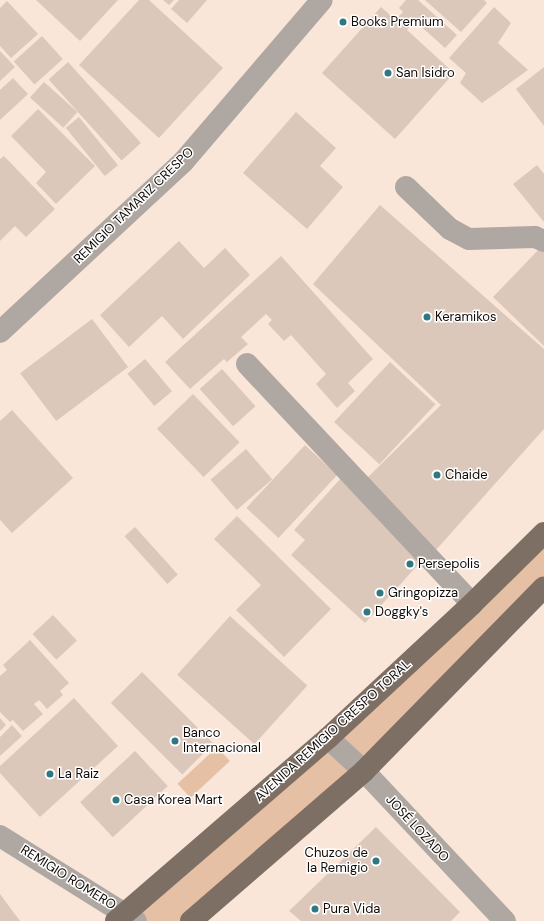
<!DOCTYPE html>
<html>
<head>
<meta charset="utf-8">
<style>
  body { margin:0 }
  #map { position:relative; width:544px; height:921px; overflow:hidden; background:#fae6d9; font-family:"DM Sans",sans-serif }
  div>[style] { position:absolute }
  .green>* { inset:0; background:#e6c0a5; transform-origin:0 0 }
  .building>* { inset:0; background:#dcc8bb; transform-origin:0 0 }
  .minor>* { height:22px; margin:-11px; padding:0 11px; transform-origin:11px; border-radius:11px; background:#afa7a1 }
  .major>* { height:22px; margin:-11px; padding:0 11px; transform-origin:11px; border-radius:11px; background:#7e6f65 }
  .dots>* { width:11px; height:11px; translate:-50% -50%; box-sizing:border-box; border:2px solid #fff; border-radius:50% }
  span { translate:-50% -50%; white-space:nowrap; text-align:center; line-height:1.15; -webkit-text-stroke:3px #fff; paint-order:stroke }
  .poi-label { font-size:13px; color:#110b07 }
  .left { translate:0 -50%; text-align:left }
  .right { translate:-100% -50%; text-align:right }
  .street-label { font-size:13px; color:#110b07 }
</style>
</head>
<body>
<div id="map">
  <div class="green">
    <i style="clip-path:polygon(544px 534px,544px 580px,361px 763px,338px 738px)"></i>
    <i style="clip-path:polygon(331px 746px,353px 766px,182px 921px,145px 921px,133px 914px)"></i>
    <i style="left:217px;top:747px;width:19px;height:54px;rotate:47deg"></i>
  </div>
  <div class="building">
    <i style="clip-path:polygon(36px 0,118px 0,80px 41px)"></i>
    <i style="clip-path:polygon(139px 0,149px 0,223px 68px,159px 138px,79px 65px)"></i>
    <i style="clip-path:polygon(163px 0,174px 0,169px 5px)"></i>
    <i style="clip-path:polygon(179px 0,207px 0,187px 23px,171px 9px)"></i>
    <i style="clip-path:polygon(406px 0,418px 0,457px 35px,445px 48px,415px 21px,407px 30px,454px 73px,395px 139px,322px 73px,381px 7px,405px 28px,396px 19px,403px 12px,399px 8px)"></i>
    <i style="clip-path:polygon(425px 0,484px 0,487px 3px,461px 32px)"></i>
    <i style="clip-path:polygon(7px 1px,38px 34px,11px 58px,0 46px,0 8px)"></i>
    <i style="clip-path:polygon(494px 7px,511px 23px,498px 43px,528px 70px,482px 103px,460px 83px,466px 73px,449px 58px)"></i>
    <i style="left:42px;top:36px;width:31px;height:38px;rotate:48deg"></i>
    <i style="clip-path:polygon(0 51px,15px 67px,0 81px)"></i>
    <i style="left:68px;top:62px;width:109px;height:26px;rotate:48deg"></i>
    <i style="clip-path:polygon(544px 67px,544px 126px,516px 89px)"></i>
    <i style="clip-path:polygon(13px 78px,28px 94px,0 120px,0 90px)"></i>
    <i style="left:44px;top:82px;width:45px;height:21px;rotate:42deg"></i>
    <i style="clip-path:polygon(38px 109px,95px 166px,56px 204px,36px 183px,46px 172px,11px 136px)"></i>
    <i style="clip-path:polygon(296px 112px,336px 148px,320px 166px,343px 187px,307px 229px,243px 173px)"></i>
    <i style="left:79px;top:117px;width:62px;height:17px;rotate:51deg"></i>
    <i style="clip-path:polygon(4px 156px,55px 209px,26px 237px,15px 226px,0 241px,0 159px)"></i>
    <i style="clip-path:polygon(537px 165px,544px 174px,544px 222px,513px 184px)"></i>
    <i style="clip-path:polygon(380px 205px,544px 349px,544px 429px,435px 551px,365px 480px,441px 405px,313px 284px)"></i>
    <i style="clip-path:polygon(179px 241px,204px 268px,225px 248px,250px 275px,183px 339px,162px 316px,129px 347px,100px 315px)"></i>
    <i style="clip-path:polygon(542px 246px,544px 249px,544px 346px,493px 297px)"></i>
    <i style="clip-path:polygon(281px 256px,373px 359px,348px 383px,355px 391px,337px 408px,316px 384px,326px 374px,291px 335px,284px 341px,268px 324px,272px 320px,266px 314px,241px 337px,248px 344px,227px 362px,224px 359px,190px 389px,165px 362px)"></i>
    <i style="left:92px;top:319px;width:60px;height:90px;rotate:53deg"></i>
    <i style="left:145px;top:359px;width:42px;height:23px;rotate:50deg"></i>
    <i style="left:390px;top:362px;width:62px;height:82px;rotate:43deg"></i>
    <i style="left:222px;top:369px;width:50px;height:30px;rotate:48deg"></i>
    <i style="left:193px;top:394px;width:67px;height:50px;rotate:46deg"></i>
    <i style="clip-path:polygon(12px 410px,73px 478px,12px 533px,0 520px,0 421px)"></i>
    <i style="left:305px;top:445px;width:44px;height:86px;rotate:43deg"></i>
    <i style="left:246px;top:449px;width:40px;height:47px;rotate:49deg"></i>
    <i style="clip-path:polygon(342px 477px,426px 556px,365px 623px,291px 555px,305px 540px,294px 530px)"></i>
    <i style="clip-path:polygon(237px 516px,331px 609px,284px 657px,236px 610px,261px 585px,214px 539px)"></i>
    <i style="left:135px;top:527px;width:64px;height:14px;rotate:48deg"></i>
    <i style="left:53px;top:615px;width:35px;height:28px;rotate:47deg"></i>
    <i style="left:230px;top:616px;width:104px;height:79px;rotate:42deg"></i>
    <i style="clip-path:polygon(30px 640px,69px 683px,60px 691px,63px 695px,47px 709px,39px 700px,34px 704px,43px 714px,23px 731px,13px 720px,10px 722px,0 712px,0 676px,7px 670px,3px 665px)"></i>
    <i style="left:142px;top:672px;width:101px;height:44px;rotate:45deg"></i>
    <i style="clip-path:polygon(74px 698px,118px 746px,40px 817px,0 773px,0 766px)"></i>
    <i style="clip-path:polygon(0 718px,6px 725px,0 731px)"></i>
    <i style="clip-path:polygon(12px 725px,22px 736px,0 756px,0 737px)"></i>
    <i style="left:135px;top:751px;width:48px;height:75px;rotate:47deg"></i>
    <i style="clip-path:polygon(376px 827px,460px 912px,451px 921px,301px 921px,289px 911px)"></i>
    <i style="clip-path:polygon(0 894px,20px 921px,0 921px)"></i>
  </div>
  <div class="minor">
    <i style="left:406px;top:187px;width:61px;rotate:43.7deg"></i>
    <i style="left:450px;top:229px;width:21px;rotate:28deg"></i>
    <i style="left:469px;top:239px;width:66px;rotate:-1.7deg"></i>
    <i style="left:535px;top:237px;width:10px;rotate:24deg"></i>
    <i style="left:0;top:332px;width:250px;rotate:-42.9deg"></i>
    <i style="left:183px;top:162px;width:213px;rotate:-49.4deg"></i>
    <i style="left:247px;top:364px;width:329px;rotate:46.8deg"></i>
    <i style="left:328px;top:738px;width:49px;rotate:42.5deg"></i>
    <i style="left:364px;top:771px;width:206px;rotate:46.8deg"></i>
    <i style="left:0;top:836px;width:160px;rotate:32deg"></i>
  </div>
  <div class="major">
    <i style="left:116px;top:921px;width:280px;rotate:-40.8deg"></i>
    <i style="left:328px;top:738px;width:197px;rotate:-42.9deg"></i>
    <i style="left:472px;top:604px;width:101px;rotate:-44.6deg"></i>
    <i style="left:191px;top:921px;width:229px;rotate:-40.9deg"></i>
    <i style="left:364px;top:771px;width:257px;rotate:-45.6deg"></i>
  </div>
  <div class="dots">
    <i style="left:343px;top:22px;background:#307881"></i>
    <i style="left:388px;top:73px;background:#307881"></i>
    <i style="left:427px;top:317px;background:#307881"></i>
    <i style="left:437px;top:475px;background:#307881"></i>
    <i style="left:410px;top:564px;background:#307881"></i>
    <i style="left:380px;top:593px;background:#307881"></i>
    <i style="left:367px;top:612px;background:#307881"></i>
    <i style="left:175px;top:741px;background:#307881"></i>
    <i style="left:50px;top:774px;background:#307881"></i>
    <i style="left:116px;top:800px;background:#307881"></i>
    <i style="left:376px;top:861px;background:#307881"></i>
    <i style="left:315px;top:909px;background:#307881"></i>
  </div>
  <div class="poi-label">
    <span class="left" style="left:351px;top:22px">Books Premium</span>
    <span class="left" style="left:396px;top:73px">San Isidro</span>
    <span class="left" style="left:435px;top:317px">Keramikos</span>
    <span class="left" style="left:445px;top:475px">Chaide</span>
    <span class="left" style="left:418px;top:564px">Persepolis</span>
    <span class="left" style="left:388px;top:593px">Gringopizza</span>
    <span class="left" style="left:375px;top:612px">Doggky's</span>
    <span class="left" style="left:183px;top:741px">Banco<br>Internacional</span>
    <span class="left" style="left:58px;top:774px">La Raiz</span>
    <span class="left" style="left:124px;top:800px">Casa Korea Mart</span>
    <span class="right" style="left:368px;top:861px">Chuzos de<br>la Remigio</span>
    <span class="left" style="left:323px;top:909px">Pura Vida</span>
  </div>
  <div class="street-label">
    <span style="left:134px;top:206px;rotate:-44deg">REMIGIO TAMARIZ CRESPO</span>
    <span style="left:333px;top:731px;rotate:-42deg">AVENIDA REMIGIO CRESPO TORAL</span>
    <span style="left:417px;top:829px;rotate:47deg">JOSÉ LOZADO</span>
    <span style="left:68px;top:878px;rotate:32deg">REMIGIO ROMERO</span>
  </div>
</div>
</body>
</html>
